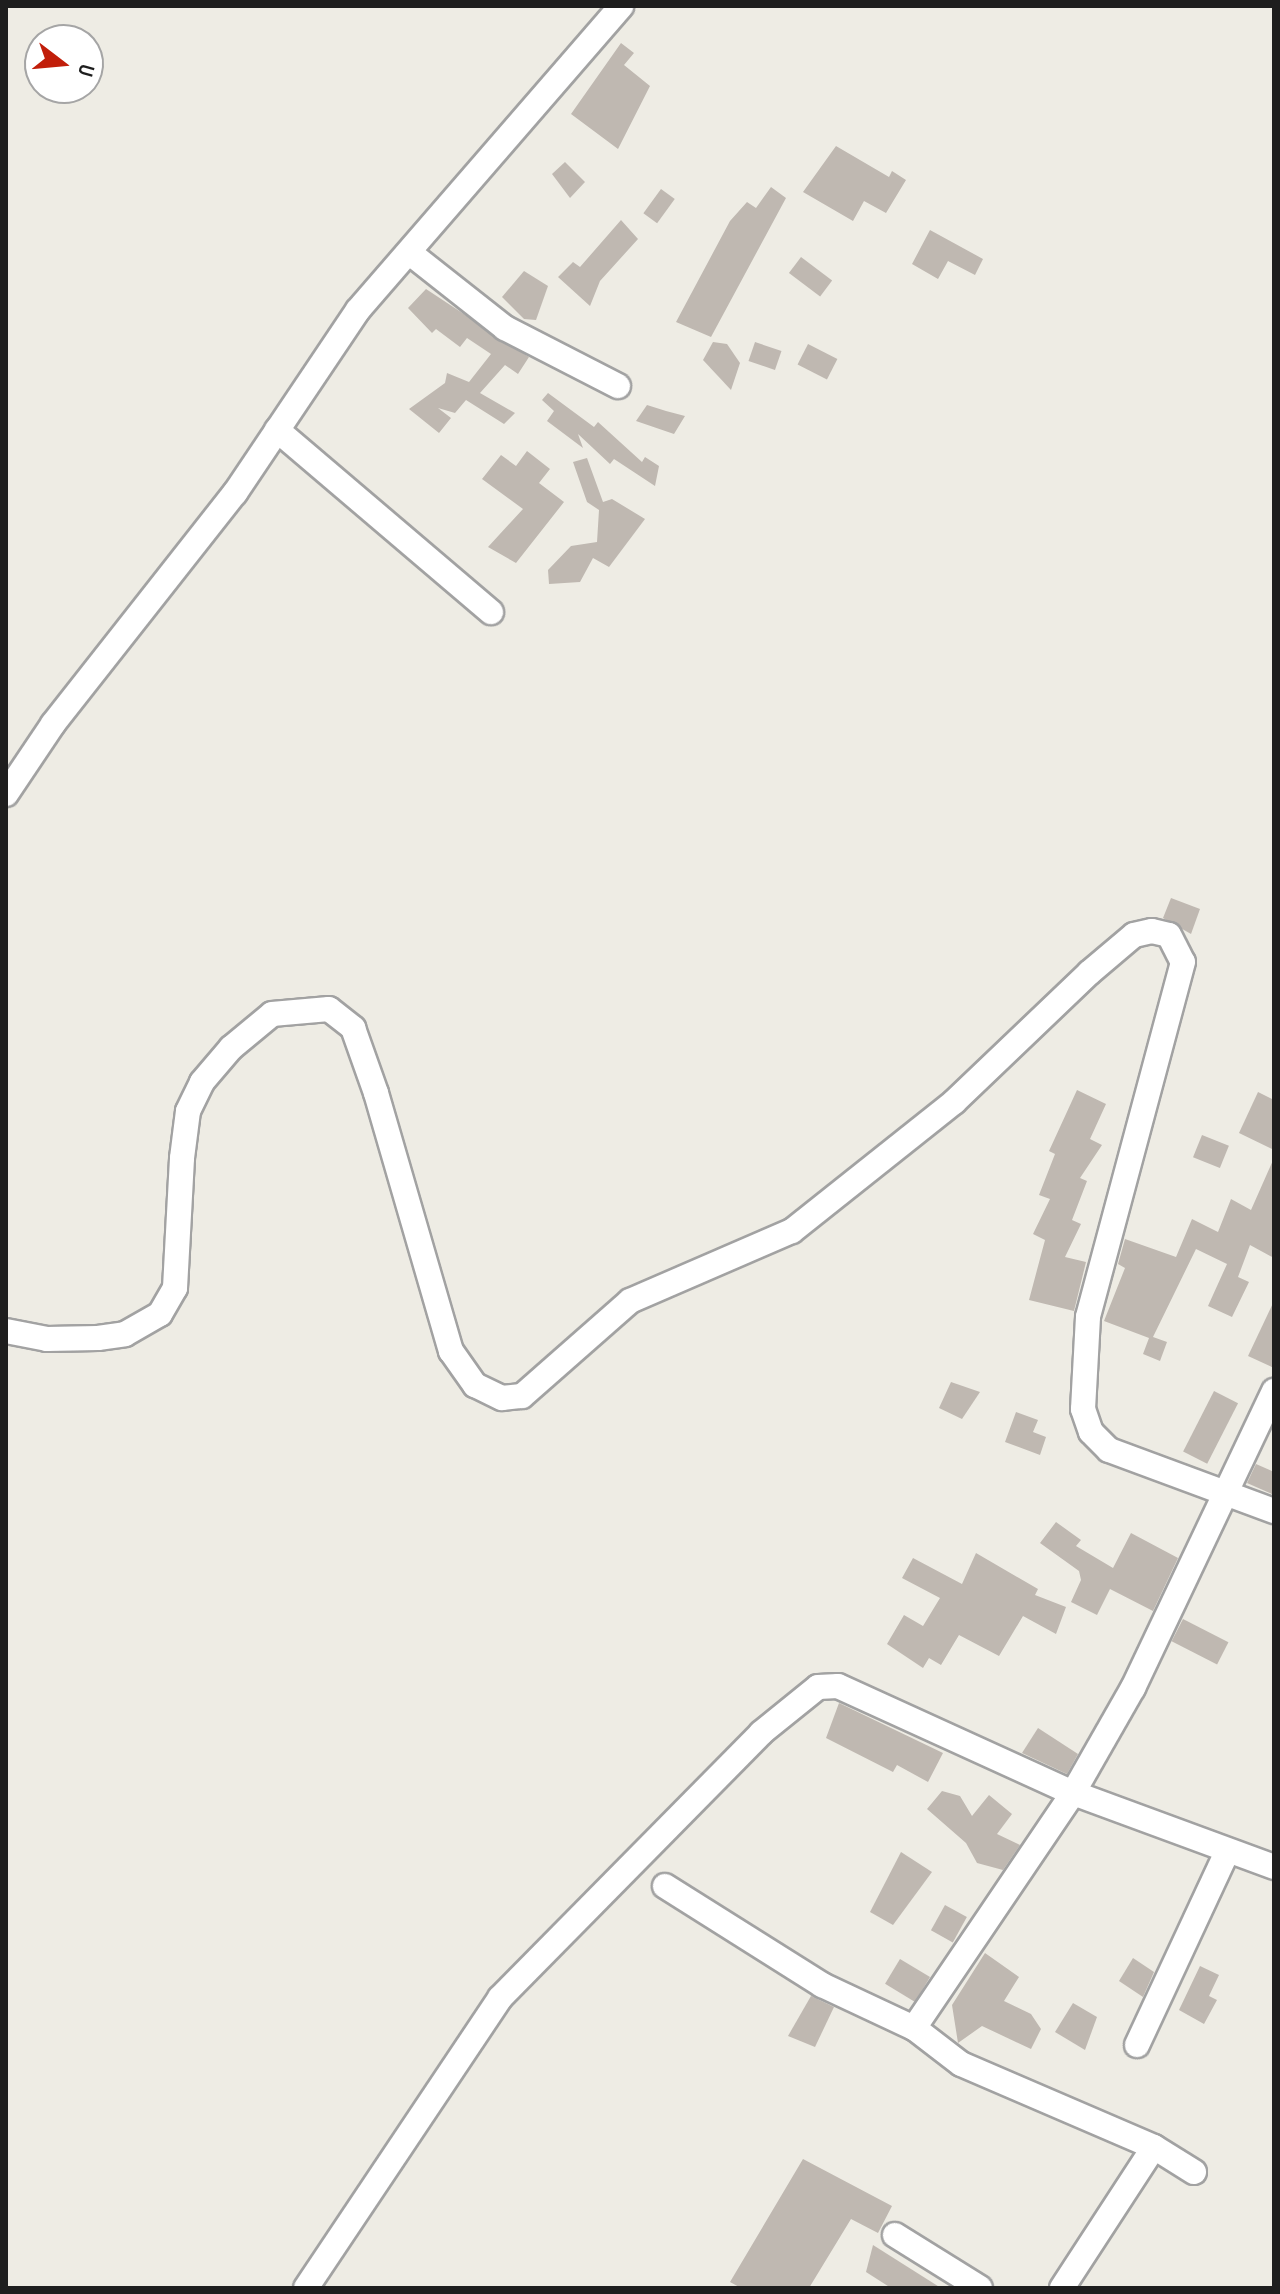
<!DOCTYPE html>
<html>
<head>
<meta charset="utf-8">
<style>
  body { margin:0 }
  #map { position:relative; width:1280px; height:2294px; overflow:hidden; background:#eeece4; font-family:"Sofia Sans Condensed",sans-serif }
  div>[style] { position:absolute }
  .building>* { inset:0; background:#bfb8b1; transform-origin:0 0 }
  .roads { filter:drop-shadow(2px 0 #a2a2a2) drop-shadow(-2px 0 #a2a2a2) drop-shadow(0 2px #a2a2a2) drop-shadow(0 -2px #a2a2a2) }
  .minor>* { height:24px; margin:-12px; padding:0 12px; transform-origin:12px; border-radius:12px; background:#fff }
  span { translate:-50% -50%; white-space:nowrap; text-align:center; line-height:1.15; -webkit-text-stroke:6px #fff; paint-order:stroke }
  .frame { position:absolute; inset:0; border:8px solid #1e1e1e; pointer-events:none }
  .north { position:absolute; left:24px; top:24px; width:80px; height:80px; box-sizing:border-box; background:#fff; border:2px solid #a5a5a5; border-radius:50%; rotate:106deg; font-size:22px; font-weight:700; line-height:32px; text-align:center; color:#1e1e1e }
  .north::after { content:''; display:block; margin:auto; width:28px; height:36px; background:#c11e0a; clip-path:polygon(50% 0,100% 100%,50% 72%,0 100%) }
</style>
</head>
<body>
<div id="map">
  <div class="building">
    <i style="clip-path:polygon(621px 43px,634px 53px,624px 65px,650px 86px,618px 149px,571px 114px)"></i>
    <i style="clip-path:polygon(836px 146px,889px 177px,892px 171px,906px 180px,886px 213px,864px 201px,853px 221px,803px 192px)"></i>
    <i style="clip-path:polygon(565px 162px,585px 182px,570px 198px,552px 174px)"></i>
    <i style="clip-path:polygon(771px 187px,786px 198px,711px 337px,676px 322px,730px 221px,747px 202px,756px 208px)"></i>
    <i style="left:661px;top:189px;width:17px;height:30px;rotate:36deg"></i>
    <i style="clip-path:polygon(621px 220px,638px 239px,600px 281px,590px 306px,558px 277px,573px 262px,580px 267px)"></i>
    <i style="clip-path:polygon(930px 230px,983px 259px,975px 275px,948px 261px,938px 279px,912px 264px)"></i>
    <i style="left:801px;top:257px;width:39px;height:20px;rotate:37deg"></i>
    <i style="clip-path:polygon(524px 271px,548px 286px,536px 320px,524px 319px,502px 297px)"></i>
    <i style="clip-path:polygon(426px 289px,529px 357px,518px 374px,505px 365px,480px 393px,515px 413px,504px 424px,466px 400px,455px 413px,438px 408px,451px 418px,439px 433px,409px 409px,445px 383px,447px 373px,469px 382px,491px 354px,467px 338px,460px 347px,436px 329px,432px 333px,408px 308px)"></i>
    <i style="clip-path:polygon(713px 342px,727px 344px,740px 363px,731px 390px,703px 360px)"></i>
    <i style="left:755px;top:342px;width:28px;height:20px;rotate:19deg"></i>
    <i style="left:808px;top:344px;width:33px;height:23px;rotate:27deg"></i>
    <i style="clip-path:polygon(548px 393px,594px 427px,598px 422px,642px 462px,645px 457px,659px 466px,655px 486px,614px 459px,610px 464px,578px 434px,583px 448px,547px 421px,554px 411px,542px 400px)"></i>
    <i style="clip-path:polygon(647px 405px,666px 411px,685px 416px,674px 434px,636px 421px)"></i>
    <i style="clip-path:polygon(527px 451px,550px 469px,539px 483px,564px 502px,516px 563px,488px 547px,523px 509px,482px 479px,501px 455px,516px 466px)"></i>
    <i style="clip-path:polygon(587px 458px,603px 502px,612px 499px,645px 519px,609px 567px,593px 558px,580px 582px,549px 584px,548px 570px,571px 546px,597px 542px,599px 510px,587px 502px,573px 462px)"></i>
    <i style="clip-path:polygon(1171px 898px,1200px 909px,1191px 934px,1163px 918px)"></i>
    <i style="clip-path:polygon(1077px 1090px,1106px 1104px,1090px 1139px,1102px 1145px,1080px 1178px,1087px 1181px,1072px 1220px,1081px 1224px,1065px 1257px,1086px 1262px,1074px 1311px,1029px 1300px,1045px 1240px,1033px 1234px,1050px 1199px,1039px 1195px,1055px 1154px,1049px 1151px)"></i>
    <i style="clip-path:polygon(1258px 1092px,1274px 1100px,1274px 1150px,1239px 1133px)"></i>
    <i style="left:1202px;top:1135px;width:29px;height:24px;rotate:22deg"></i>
    <i style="clip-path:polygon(1274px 1158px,1274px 1258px,1250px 1245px,1238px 1277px,1249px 1282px,1232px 1317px,1208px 1306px,1227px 1264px,1196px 1249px,1153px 1337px,1167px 1342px,1160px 1361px,1143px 1354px,1149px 1338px,1104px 1321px,1125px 1268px,1118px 1264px,1125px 1239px,1176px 1257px,1192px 1219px,1218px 1232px,1231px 1199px,1251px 1210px)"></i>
    <i style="clip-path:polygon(1274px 1301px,1274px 1368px,1248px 1356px)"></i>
    <i style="clip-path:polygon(951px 1382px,980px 1392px,962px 1419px,939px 1408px)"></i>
    <i style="left:1214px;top:1391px;width:27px;height:68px;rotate:27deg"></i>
    <i style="clip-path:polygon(1016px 1412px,1038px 1420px,1033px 1432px,1046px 1437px,1040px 1455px,1005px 1442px)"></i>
    <i style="clip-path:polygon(1256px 1464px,1274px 1472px,1274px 1495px,1247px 1483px)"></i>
    <i style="clip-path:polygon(1056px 1522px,1081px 1540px,1076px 1546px,1113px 1568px,1131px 1533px,1178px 1558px,1153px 1611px,1110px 1589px,1097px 1615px,1071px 1602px,1081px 1580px,1079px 1571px,1040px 1543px)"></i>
    <i style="clip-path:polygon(976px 1553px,1038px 1589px,1035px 1595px,1066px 1607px,1056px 1634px,1023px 1616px,999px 1656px,959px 1635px,941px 1665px,929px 1658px,923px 1668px,887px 1644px,904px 1615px,923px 1626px,940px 1598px,902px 1578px,913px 1558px,962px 1584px)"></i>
    <i style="left:1183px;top:1619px;width:51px;height:25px;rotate:27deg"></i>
    <i style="clip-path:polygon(839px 1703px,943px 1753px,928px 1782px,897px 1765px,893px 1772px,826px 1738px)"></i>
    <i style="clip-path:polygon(1038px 1728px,1078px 1754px,1067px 1774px,1022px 1753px)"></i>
    <i style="clip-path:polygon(942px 1791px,960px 1796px,972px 1816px,989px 1795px,1012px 1814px,997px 1834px,1020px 1845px,1003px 1870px,977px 1863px,966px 1843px,927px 1809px)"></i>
    <i style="clip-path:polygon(901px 1852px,932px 1872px,893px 1925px,870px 1912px)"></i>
    <i style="left:945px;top:1905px;width:25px;height:29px;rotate:29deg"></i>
    <i style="clip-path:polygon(985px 1953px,1019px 1977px,1004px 2001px,1031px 2014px,1041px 2029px,1031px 2049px,982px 2026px,958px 2043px,952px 2005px)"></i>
    <i style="clip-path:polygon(1133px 1958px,1154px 1972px,1143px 1997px,1119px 1981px)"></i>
    <i style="left:900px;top:1959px;width:35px;height:29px;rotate:31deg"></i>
    <i style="clip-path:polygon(1200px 1966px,1219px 1975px,1209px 1996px,1217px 2000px,1204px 2024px,1179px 2010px)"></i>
    <i style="clip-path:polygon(811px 1996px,834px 2007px,815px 2047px,788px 2036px)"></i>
    <i style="clip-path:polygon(1073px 2003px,1097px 2017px,1085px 2050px,1055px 2032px)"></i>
    <i style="clip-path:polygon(803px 2159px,892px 2206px,878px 2233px,851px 2219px,809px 2288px,741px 2288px,730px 2282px)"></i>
    <i style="clip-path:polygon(873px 2245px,941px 2288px,891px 2288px,866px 2272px)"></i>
  </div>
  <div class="roads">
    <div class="minor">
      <i style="left:410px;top:253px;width:121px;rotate:38.3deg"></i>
      <i style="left:505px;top:328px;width:127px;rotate:27.2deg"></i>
      <i style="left:277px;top:430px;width:281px;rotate:40.4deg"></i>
      <i style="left:6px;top:794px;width:84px;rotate:-56.1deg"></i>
      <i style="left:53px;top:724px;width:294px;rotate:-51.8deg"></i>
      <i style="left:235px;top:493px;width:220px;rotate:-56.1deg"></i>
      <i style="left:358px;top:310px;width:402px;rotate:-49.1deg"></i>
      <i style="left:6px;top:1331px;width:42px;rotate:11deg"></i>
      <i style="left:47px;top:1339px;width:51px;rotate:-1.1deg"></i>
      <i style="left:98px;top:1338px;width:27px;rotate:-8deg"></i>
      <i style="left:125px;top:1334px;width:40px;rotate:-29.7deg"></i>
      <i style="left:160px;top:1314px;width:30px;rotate:-60deg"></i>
      <i style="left:175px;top:1288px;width:130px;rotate:-86.9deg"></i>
      <i style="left:182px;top:1158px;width:47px;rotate:-82.7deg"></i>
      <i style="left:188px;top:1111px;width:32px;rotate:-64deg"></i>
      <i style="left:202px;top:1082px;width:45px;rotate:-49.5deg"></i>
      <i style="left:231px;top:1048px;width:53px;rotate:-39.7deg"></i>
      <i style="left:272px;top:1014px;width:57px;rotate:-5deg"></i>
      <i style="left:329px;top:1009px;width:31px;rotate:38deg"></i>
      <i style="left:353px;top:1028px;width:69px;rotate:70.5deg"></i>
      <i style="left:376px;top:1093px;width:269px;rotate:73.8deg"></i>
      <i style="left:451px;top:1351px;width:42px;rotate:54.8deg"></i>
      <i style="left:475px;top:1385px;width:30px;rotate:26deg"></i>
      <i style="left:502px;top:1398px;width:20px;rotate:-6deg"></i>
      <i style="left:522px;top:1396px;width:144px;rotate:-41.3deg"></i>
      <i style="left:630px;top:1301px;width:176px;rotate:-23.4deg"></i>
      <i style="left:792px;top:1231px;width:207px;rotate:-38.5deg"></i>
      <i style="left:954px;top:1102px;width:187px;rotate:-43.7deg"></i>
      <i style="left:1089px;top:973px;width:59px;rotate:-40.2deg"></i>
      <i style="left:1134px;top:935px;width:18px;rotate:-13deg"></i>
      <i style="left:1152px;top:931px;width:17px;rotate:13deg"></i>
      <i style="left:1169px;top:935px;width:30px;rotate:63deg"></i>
      <i style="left:1183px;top:962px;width:367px;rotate:105deg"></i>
      <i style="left:1088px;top:1317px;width:92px;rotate:93.1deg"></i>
      <i style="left:1083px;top:1409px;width:24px;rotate:71deg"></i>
      <i style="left:1091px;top:1432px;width:25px;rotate:45deg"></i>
      <i style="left:1109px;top:1450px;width:176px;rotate:20.3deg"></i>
      <i style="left:665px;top:1886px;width:186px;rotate:32.2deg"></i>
      <i style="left:822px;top:1985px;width:102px;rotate:25.1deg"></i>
      <i style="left:1137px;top:2045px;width:211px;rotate:-65deg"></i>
      <i style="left:1194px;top:2172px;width:47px;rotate:-148deg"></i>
      <i style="left:1154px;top:2147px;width:210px;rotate:-156.7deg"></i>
      <i style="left:961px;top:2064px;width:59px;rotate:-142.5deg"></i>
      <i style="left:914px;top:2028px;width:284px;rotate:-55.9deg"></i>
      <i style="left:1073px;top:1793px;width:121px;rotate:-60.3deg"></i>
      <i style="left:1133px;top:1688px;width:329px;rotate:-64.6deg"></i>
      <i style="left:895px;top:2235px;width:100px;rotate:31.9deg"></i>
      <i style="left:306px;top:2288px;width:349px;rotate:-56.2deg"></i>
      <i style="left:500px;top:1998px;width:372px;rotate:-45.4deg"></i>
      <i style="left:761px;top:1733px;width:73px;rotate:-38.9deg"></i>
      <i style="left:818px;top:1687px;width:20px;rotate:-3deg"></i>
      <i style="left:838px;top:1686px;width:258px;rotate:24.5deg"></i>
      <i style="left:1073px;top:1793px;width:214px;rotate:20.2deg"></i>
      <i style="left:1062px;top:2288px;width:168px;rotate:-56.9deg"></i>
    </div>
  </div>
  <div class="frame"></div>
  <div class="north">U</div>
</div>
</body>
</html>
